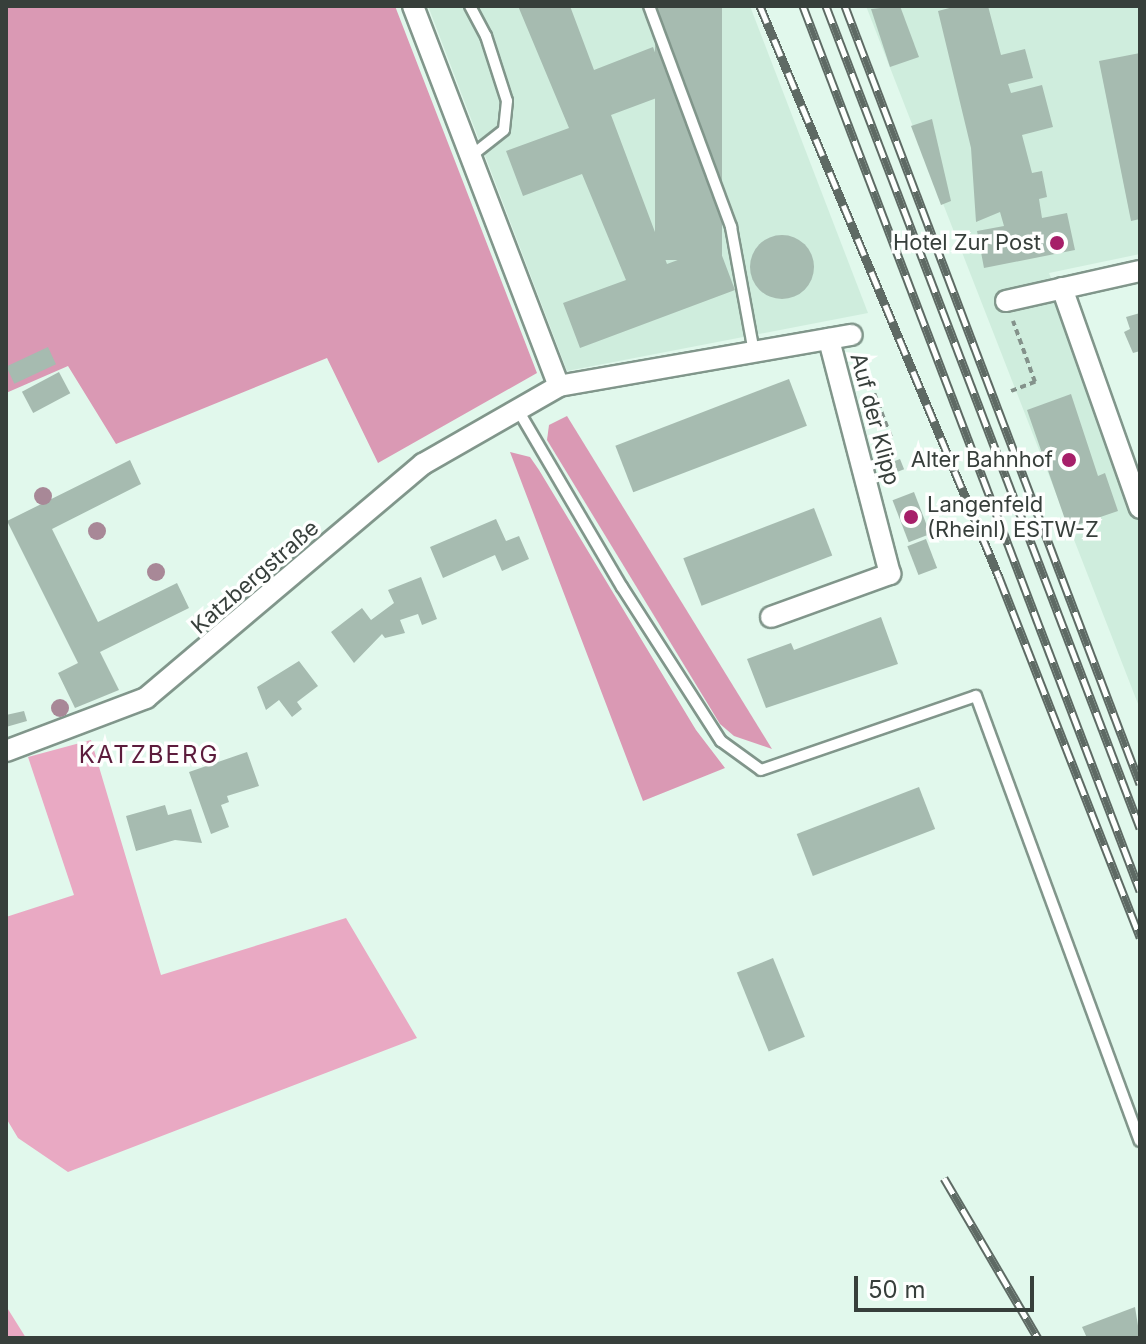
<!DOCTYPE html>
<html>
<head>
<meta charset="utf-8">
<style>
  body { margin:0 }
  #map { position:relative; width:1146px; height:1344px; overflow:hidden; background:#e1f8ec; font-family:Inter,sans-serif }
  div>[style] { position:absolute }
  .built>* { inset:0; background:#cfeddd }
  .green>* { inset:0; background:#e9a9c3 }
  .forest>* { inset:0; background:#da99b4 }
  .building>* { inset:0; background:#a6bbb0; transform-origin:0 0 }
  .round { border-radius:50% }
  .path>* { height:4px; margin-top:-2px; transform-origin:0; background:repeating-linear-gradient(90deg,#84928b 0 6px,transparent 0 10px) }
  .roads { filter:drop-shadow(2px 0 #81968b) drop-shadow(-2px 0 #81968b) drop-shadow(0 2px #81968b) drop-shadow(0 -2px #81968b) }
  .service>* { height:10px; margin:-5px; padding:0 5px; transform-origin:5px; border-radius:5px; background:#fff }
  .minor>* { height:20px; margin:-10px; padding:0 10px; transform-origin:10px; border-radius:10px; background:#fff }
  .rail>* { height:9px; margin-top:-4.5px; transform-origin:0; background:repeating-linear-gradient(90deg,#fefffe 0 18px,#5e6a64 0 36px); box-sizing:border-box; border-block:2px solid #5e6a64 }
  .trees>* { width:18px; height:18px; margin:-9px; border-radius:50%; background:#a88897 }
  .dots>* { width:22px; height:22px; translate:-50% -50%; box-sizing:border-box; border:4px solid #fefffe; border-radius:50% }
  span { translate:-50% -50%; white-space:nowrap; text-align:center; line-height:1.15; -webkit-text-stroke:7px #fefffe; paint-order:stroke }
  .poi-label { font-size:22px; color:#373f3b }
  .right { translate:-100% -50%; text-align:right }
  .left { translate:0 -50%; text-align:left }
  .street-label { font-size:22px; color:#373f3b }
  .neighbourhood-label { font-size:24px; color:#5c1c3c; letter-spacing:2px }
  .frame { position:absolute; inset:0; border:8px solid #373f3b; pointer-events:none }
  .scale { position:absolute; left:854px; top:1276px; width:180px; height:36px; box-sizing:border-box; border:4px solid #373f3b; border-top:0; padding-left:10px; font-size:24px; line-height:28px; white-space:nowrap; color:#373f3b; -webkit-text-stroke:6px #fefffe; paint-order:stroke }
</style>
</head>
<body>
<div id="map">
  <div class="built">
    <i style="clip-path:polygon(428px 6px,750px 6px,868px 313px,567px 371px)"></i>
    <i style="clip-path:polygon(866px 6px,1140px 6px,1140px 254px,1049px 273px,1140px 493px,1140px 709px)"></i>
  </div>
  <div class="green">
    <i style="clip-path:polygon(91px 740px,161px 975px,346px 918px,417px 1038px,68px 1172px,18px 1138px,6px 1118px,6px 917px,74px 895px,28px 757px)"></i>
    <i style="clip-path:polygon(6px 1306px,26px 1338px,6px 1338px)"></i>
  </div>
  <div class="forest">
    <i style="clip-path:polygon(6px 6px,395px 6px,537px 373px,378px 463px,327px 358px,116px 444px,68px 366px,6px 393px)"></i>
    <i style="clip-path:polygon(567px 416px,772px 749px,734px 736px,720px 724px,547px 440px,549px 425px)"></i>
    <i style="clip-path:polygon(510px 452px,530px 457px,539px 470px,696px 730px,725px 768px,643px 801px)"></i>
  </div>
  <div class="building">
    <i style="clip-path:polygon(518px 6px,570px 6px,594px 70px,653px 47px,670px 93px,611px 115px,667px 264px,718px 245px,735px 290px,580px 348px,563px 303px,626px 280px,582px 174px,523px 196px,506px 151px,569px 128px)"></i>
    <i style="left:655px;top:6px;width:67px;height:254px"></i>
    <i style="clip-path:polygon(900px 6px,919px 57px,890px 67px,871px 9px)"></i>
    <i style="clip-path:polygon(957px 6px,988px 6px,1001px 55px,1025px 49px,1033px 78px,1008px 84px,1011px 93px,1042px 85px,1053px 127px,1022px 135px,1032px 173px,1042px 171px,1047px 197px,1039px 199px,1042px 218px,1067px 213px,1075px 250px,984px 268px,977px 231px,1004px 226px,1000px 212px,976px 222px,971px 148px,938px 11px)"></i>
    <i style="clip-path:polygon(1140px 53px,1140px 219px,1131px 221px,1099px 61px)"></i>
    <i style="clip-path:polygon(932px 119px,951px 201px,941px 205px,911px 126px)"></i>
    <i class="round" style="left:750px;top:235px;width:64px;height:64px"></i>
    <i style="clip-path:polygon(1140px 313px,1140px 351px,1133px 353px,1124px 332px,1130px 329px,1126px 317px)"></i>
    <i style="left:48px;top:347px;width:19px;height:46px;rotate:65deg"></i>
    <i style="left:59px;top:372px;width:24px;height:42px;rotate:62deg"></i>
    <i style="left:789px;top:379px;width:50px;height:186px;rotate:69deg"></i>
    <i style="clip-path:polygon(1071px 394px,1098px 476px,1105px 473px,1118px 511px,1068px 528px,1027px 410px)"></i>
    <i style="left:900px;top:459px;width:11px;height:7px;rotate:68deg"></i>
    <i style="clip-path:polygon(130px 460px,141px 484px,52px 529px,98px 622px,177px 583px,189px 608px,100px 652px,119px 690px,75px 708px,58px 673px,78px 663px,7px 521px)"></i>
    <i style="left:914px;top:492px;width:45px;height:23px;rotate:69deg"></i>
    <i style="left:814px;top:508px;width:51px;height:140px;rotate:69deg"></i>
    <i style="clip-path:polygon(496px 519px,506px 541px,519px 536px,529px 559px,502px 571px,495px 555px,443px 578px,430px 547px)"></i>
    <i style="left:926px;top:539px;width:31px;height:20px;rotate:69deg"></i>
    <i style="clip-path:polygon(421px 577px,437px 619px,422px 625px,418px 614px,400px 620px,405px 633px,385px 638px,382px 634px,354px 663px,331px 632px,362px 608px,371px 620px,394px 603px,388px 590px)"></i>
    <i style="clip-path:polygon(881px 617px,898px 664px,766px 708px,747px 659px,791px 643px,794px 650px)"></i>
    <i style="clip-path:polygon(299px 661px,318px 686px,297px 702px,302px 709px,292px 717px,279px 700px,266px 710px,257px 687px)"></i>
    <i style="clip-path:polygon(24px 711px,27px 721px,6px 727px,6px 715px)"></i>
    <i style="clip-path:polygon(247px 752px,259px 786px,227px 796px,229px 802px,221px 805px,229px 827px,211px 834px,189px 772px)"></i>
    <i style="left:919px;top:787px;width:45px;height:131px;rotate:69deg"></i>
    <i style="clip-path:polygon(165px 805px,168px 815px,191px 809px,202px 843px,175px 840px,136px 851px,126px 816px)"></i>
    <i style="left:773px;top:958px;width:85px;height:39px;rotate:68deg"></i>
    <i style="clip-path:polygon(1135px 1307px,1140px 1338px,1087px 1338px,1082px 1327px)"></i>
  </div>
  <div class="path">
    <i style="left:860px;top:356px;width:87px;rotate:69.1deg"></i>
    <i style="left:1011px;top:391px;width:26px;rotate:-21deg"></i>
    <i style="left:1035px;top:382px;width:65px;rotate:-109.8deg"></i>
  </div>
  <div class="roads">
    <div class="service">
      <i style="left:470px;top:6px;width:34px;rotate:62deg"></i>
      <i style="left:486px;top:36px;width:68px;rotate:72.1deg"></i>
      <i style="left:507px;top:101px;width:29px;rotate:96deg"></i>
      <i style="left:504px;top:130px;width:42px;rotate:141.8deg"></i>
      <i style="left:649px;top:6px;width:236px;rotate:69.6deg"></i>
      <i style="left:731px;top:227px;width:127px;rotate:79.6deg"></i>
      <i style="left:518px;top:410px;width:205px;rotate:59.6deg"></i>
      <i style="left:622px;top:587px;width:183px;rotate:57.3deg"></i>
      <i style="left:721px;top:741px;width:49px;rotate:35.9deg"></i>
      <i style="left:761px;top:770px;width:227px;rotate:-19deg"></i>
      <i style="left:976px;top:696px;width:474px;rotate:69.8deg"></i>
    </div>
    <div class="minor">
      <i style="left:413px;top:6px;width:407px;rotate:69deg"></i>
      <i style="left:1062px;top:288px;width:233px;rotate:70.5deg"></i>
      <i style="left:1006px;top:301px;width:137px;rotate:-12.6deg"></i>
      <i style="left:771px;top:617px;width:127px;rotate:-19.9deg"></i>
      <i style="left:890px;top:574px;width:243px;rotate:-104.6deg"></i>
      <i style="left:6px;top:751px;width:150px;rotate:-20.7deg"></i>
      <i style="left:146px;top:698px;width:363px;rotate:-40.2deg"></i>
      <i style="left:423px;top:464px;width:157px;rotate:-29.8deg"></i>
      <i style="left:559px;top:386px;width:297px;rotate:-9.9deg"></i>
    </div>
  </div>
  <div class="rail">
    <i style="left:760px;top:6px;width:619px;rotate:67.29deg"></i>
    <i style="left:999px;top:577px;width:387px;rotate:68.6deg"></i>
    <i style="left:803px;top:6px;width:947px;rotate:69.15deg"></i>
    <i style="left:826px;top:6px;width:880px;rotate:69.09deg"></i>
    <i style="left:845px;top:6px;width:832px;rotate:69.23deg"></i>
    <i style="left:944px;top:1178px;width:186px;rotate:59.6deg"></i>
  </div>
  <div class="trees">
    <i style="left:43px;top:496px"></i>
    <i style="left:97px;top:531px"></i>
    <i style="left:156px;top:572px"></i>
    <i style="left:60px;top:708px"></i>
  </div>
  <div class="dots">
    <i style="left:1057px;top:243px;background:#a61f69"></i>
    <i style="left:1069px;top:460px;background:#a61f69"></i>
    <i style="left:911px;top:517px;background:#a61f69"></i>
  </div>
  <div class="poi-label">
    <span class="right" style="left:1041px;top:243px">Hotel Zur Post</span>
    <span class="right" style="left:1053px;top:460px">Alter Bahnhof</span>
    <span class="left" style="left:927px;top:517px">Langenfeld<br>(Rheinl) ESTW-Z</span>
  </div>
  <div class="street-label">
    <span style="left:875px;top:419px;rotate:75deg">Auf der Klipp</span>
    <span style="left:255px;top:577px;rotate:-41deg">Katzbergstraße</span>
  </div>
  <div class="neighbourhood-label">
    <span style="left:149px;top:755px">KATZBERG</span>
  </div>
  <div class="frame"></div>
  <div class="scale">50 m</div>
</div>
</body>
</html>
